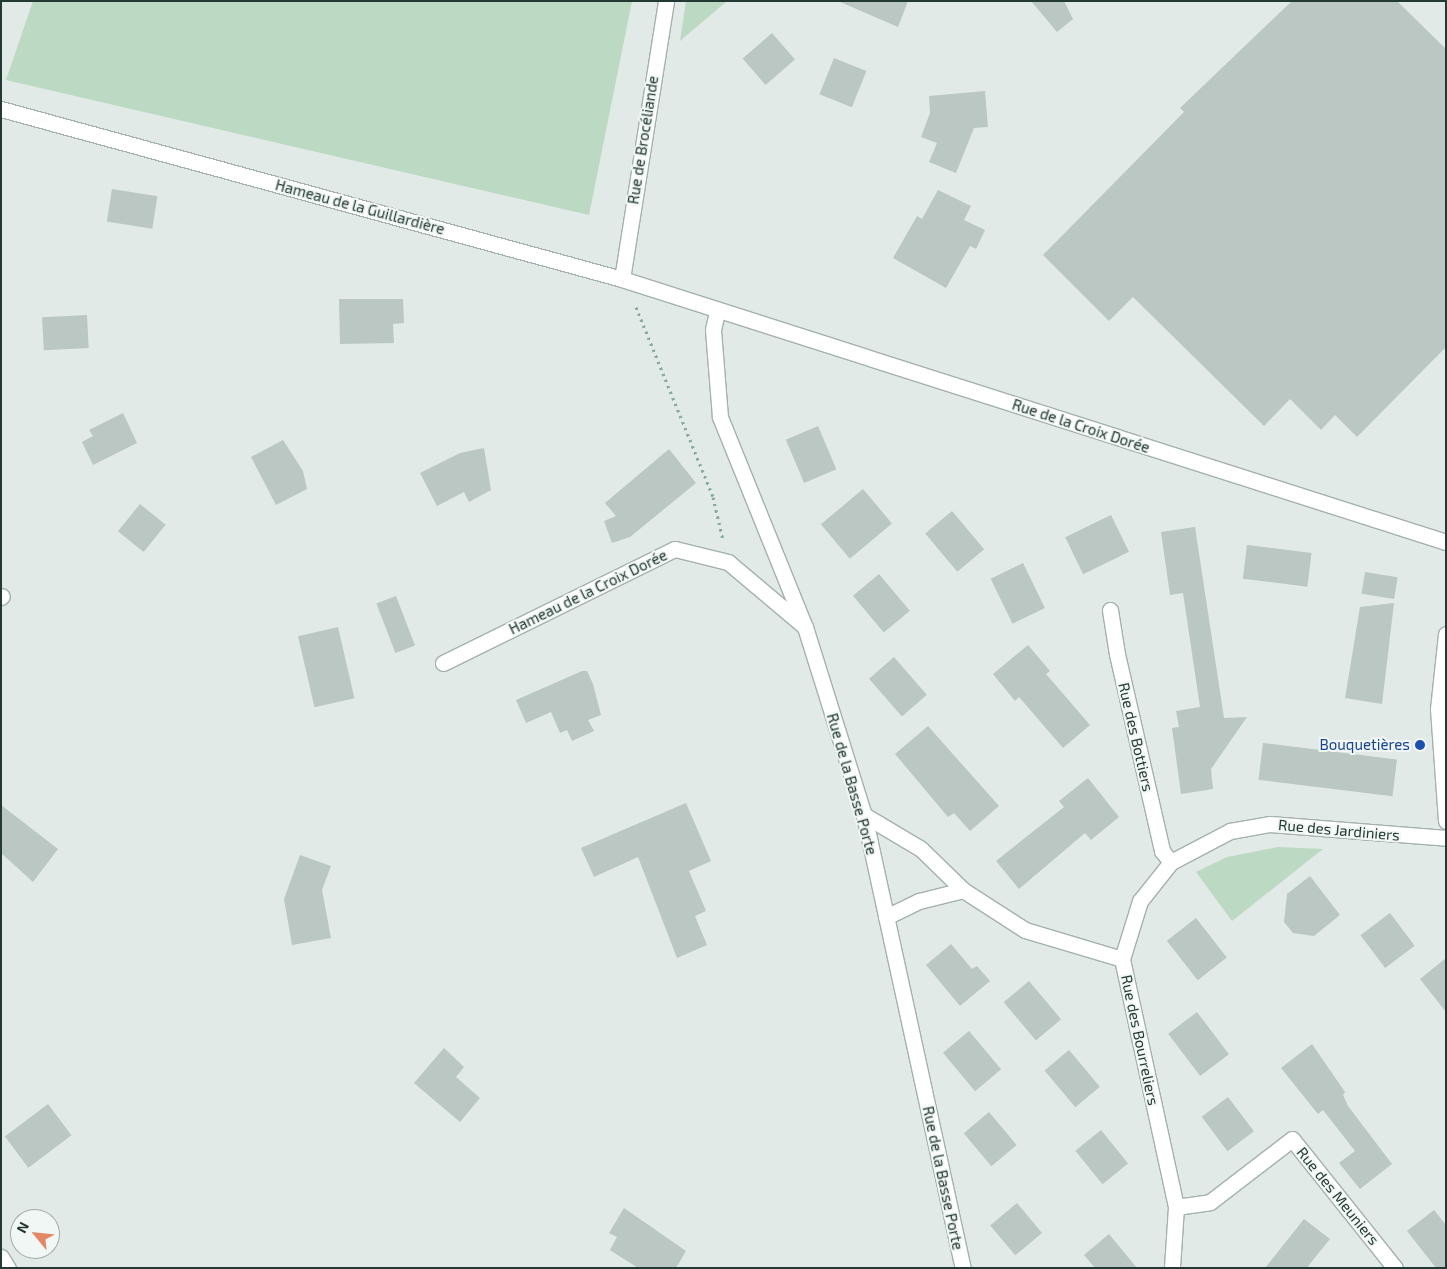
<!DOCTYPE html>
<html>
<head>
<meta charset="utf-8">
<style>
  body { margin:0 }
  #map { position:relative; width:1447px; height:1269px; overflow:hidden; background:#e1eae6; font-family:"Exo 2",sans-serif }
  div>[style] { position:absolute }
  .green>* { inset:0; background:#bcd9c4 }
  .building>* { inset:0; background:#bac7c2; transform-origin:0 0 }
  .path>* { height:3px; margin-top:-1.5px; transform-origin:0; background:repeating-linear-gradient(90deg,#85aa9f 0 2.5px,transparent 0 6.5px) }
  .roads { filter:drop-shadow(1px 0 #a4b1ad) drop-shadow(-1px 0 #a4b1ad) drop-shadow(0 1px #a4b1ad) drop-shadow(0 -1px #a4b1ad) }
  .minor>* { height:15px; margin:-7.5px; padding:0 7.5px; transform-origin:7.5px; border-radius:7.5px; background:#fff }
  .dots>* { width:14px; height:14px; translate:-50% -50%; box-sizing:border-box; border:2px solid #f1f7f4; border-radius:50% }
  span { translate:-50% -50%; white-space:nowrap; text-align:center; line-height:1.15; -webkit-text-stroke:4px #f1f7f4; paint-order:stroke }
  .street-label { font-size:15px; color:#233933 }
  .transit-label { font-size:15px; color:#164399 }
  .right { translate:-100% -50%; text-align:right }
  .frame { position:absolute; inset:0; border:2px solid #233933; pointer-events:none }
  .north { position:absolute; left:10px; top:1209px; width:50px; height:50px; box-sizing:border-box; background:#f1f7f4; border:1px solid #9faba7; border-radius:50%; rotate:298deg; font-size:14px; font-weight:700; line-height:20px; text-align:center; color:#233933 }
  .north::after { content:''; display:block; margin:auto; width:18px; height:22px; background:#e48765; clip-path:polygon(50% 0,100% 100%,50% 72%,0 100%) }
</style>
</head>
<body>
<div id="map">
  <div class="green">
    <i style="clip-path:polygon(33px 1px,632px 1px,589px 215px,6px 80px)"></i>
    <i style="clip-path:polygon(686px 1px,727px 1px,680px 41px)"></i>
    <i style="clip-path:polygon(1278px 847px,1323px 849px,1232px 921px,1196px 872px,1227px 857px)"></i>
  </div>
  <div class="building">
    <i style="clip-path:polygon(838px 1px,908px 1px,898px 27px)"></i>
    <i style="clip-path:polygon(1031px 1px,1064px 1px,1073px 19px,1057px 32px)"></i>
    <i style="clip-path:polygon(1292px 1px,1397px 1px,1446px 49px,1446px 347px,1357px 437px,1335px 415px,1321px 430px,1290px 399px,1264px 426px,1133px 297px,1109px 321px,1043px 255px,1184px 112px,1180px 108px)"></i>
    <i style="left:772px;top:33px;width:35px;height:39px;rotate:49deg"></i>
    <i style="left:834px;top:58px;width:35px;height:39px;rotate:22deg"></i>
    <i style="clip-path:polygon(985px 91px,988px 127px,974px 128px,956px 173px,929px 162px,937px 143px,921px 137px,930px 113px,929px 96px)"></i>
    <i style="left:112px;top:189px;width:46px;height:33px;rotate:9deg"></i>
    <i style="clip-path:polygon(938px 190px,971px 206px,964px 220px,985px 230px,976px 249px,970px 246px,946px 288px,893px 258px,917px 216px,922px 219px)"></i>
    <i style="clip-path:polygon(339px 299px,403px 299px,404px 323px,393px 324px,394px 343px,340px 344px)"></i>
    <i style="left:87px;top:315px;width:33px;height:45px;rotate:87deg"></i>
    <i style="clip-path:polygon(123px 413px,137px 443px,93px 465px,82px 442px,93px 436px,89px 430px)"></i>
    <i style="left:818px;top:426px;width:47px;height:35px;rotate:67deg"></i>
    <i style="clip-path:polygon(283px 440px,303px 471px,307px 489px,276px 505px,251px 457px)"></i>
    <i style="clip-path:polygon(484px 448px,491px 490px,469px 502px,464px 492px,437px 506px,420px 473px,460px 453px)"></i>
    <i style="clip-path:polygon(669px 449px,696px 483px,630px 537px,612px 543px,604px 521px,616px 516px,605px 503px)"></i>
    <i style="left:863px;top:489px;width:45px;height:55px;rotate:50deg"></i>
    <i style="left:140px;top:504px;width:33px;height:35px;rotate:39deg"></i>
    <i style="left:952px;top:511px;width:50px;height:35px;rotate:50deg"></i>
    <i style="left:1111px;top:515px;width:41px;height:51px;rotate:64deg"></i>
    <i style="clip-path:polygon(1195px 527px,1224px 718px,1247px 717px,1211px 769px,1213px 789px,1181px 794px,1172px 728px,1179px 727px,1176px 711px,1200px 707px,1183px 593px,1170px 595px,1161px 532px)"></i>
    <i style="left:1247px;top:545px;width:65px;height:34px;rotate:7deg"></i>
    <i style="left:1023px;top:563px;width:50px;height:36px;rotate:64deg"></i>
    <i style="left:1365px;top:572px;width:33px;height:22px;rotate:9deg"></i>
    <i style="left:879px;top:574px;width:48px;height:34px;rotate:50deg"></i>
    <i style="left:396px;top:596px;width:53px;height:21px;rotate:69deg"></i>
    <i style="clip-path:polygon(1394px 603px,1382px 704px,1345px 698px,1360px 607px)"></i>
    <i style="left:338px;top:627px;width:73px;height:41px;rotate:77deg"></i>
    <i style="clip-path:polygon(1028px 645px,1050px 671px,1046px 674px,1090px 725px,1063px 748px,1019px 697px,1015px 701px,993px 674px)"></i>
    <i style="left:894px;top:657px;width:50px;height:33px;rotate:49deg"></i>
    <i style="clip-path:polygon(582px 671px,587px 671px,593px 684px,601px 715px,588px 720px,594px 731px,572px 741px,567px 730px,560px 733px,551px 712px,526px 723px,516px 700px)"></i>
    <i style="clip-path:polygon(928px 726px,999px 806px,970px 831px,954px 813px,948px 817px,895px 754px)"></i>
    <i style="left:1263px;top:743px;width:135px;height:37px;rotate:7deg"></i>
    <i style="clip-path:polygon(1088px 778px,1119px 817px,1091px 840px,1085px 833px,1019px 889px,996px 861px,1064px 807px,1059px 801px)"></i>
    <i style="clip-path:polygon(686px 803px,711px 861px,689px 871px,706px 911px,695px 916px,707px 945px,677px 958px,638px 857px,594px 877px,581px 848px)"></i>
    <i style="clip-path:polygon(1px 805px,58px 849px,33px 882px,1px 853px)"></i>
    <i style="clip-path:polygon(300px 855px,331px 866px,322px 890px,331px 938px,292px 945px,284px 899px)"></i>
    <i style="clip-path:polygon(1310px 876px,1340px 915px,1314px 936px,1293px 933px,1284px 922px,1287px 894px)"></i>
    <i style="left:1390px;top:913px;width:41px;height:37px;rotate:53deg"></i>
    <i style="left:1196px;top:918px;width:50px;height:37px;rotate:52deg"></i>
    <i style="clip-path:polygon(951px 944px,972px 969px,977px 966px,990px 981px,960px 1006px,926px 965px)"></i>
    <i style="clip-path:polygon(1446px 958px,1446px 1012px,1420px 979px)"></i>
    <i style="left:1029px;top:981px;width:50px;height:33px;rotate:50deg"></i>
    <i style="left:1197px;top:1012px;width:53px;height:36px;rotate:53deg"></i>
    <i style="left:969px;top:1031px;width:50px;height:34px;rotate:50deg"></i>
    <i style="clip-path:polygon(1312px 1044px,1345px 1092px,1343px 1095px,1348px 1106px,1392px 1164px,1360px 1189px,1339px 1163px,1355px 1151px,1323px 1110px,1318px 1114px,1281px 1068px)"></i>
    <i style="clip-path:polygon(444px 1048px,464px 1067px,456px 1077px,480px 1098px,460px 1122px,414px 1083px)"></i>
    <i style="left:1069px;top:1050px;width:48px;height:32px;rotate:50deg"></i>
    <i style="left:1228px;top:1097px;width:43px;height:33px;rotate:53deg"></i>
    <i style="left:48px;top:1104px;width:39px;height:54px;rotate:53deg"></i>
    <i style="left:989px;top:1112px;width:43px;height:33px;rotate:50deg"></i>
    <i style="left:1101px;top:1130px;width:43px;height:33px;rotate:51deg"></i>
    <i style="left:1017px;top:1203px;width:39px;height:35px;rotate:50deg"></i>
    <i style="clip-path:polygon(624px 1208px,686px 1251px,676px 1268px,638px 1268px,610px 1250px,617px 1237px,609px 1233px)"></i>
    <i style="clip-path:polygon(1434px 1210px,1446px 1225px,1446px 1268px,1436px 1268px,1407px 1231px)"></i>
    <i style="clip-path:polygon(1304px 1219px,1330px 1239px,1313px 1260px,1307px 1268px,1265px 1268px)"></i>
    <i style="clip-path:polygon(1109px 1234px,1137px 1268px,1095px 1268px,1084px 1255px)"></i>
  </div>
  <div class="path">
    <i style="left:636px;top:307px;width:205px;rotate:67.9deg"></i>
    <i style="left:713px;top:497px;width:44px;rotate:76.9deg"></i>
  </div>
  <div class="roads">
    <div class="minor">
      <i style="left:1px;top:109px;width:644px;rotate:15.31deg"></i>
      <i style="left:622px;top:279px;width:865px;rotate:17.7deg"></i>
      <i style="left:622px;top:279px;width:281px;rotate:-81deg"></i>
      <i style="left:717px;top:312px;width:18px;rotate:103deg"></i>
      <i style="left:713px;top:330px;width:87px;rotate:85.4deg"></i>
      <i style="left:720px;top:417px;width:227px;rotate:68deg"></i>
      <i style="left:805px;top:627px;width:197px;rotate:72.6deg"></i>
      <i style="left:864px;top:815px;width:464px;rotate:77.7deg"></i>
      <i style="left:1px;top:597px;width:1px;rotate:-45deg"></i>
      <i style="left:1110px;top:610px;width:45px;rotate:81deg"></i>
      <i style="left:1117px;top:654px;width:202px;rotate:77.1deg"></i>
      <i style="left:1162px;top:851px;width:14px;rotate:51deg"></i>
      <i style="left:1446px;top:634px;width:75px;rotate:96.1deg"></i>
      <i style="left:1438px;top:709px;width:112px;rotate:85.9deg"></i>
      <i style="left:443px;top:663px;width:258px;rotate:-26.2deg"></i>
      <i style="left:675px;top:549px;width:55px;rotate:13.8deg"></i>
      <i style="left:728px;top:562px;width:99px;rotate:40.1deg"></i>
      <i style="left:864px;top:815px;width:66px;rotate:30.8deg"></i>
      <i style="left:921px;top:849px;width:59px;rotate:44.3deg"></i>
      <i style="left:963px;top:890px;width:74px;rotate:32.8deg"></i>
      <i style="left:1025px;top:930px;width:101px;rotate:16.6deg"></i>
      <i style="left:1122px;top:959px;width:254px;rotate:77.7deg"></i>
      <i style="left:1176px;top:1207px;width:61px;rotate:93.8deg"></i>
      <i style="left:886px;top:917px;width:37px;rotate:-26deg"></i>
      <i style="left:919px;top:901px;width:45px;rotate:-14deg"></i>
      <i style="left:1122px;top:959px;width:61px;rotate:-72.8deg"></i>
      <i style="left:1140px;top:901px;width:50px;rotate:-51.5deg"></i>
      <i style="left:1171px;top:862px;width:67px;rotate:-27.7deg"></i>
      <i style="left:1230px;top:831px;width:41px;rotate:-9.9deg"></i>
      <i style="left:1270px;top:824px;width:177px;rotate:4.5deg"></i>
      <i style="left:1176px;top:1207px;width:34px;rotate:-8deg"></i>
      <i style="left:1210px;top:1202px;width:103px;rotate:-37.5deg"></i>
      <i style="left:1292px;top:1139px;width:165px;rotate:51.4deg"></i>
      <i style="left:1px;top:1257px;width:13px;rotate:58deg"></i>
    </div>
  </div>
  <div class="dots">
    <i style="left:1420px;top:745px;background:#1a4fb4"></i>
  </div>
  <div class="street-label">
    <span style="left:643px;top:140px;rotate:-81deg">Rue de Brocéliande</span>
    <span style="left:360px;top:207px;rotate:15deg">Hameau de la Guillardière</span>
    <span style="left:1081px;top:426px;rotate:18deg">Rue de la Croix Dorée</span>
    <span style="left:588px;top:592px;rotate:-26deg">Hameau de la Croix Dorée</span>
    <span style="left:1136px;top:737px;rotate:77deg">Rue des Bottiers</span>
    <span style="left:852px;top:784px;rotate:74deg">Rue de la Basse Porte</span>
    <span style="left:1339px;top:830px;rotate:5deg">Rue des Jardiniers</span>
    <span style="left:1140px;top:1040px;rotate:78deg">Rue des Bourreliers</span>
    <span style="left:943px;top:1178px;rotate:78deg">Rue de la Basse Porte</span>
    <span style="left:1338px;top:1196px;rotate:51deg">Rue des Meuniers</span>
  </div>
  <div class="transit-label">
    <span class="right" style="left:1410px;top:745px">Bouquetières</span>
  </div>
  <div class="frame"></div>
  <div class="north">N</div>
</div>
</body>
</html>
